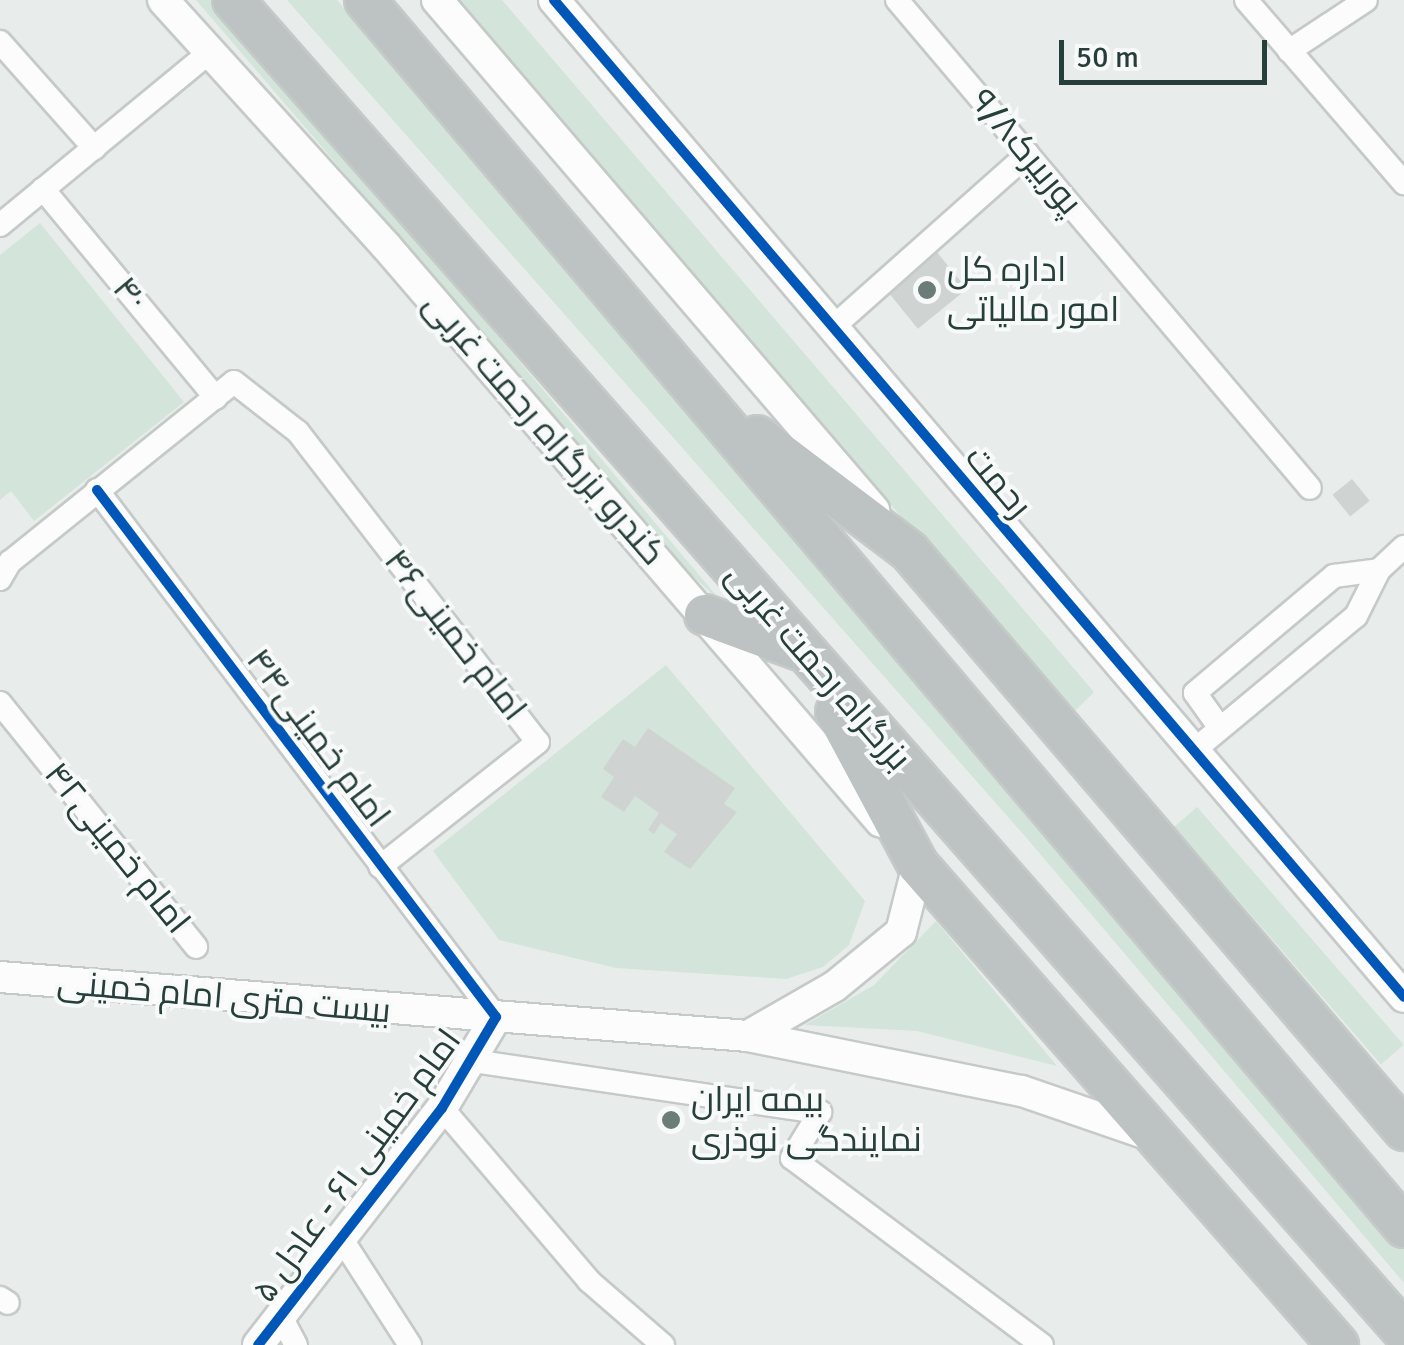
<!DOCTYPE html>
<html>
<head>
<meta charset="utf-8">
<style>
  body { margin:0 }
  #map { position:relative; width:1404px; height:1345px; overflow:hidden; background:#e8edeb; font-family:Signika,Cairo,sans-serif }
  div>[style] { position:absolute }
  .green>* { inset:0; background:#d3e4da; transform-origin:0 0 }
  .building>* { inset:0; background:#cfd4d2; transform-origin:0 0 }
  .roads { filter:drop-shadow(2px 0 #c5cac8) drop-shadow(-2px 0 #c5cac8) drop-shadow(0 2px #c5cac8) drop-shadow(0 -2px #c5cac8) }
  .street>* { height:22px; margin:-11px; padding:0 11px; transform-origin:11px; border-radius:11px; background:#fcfcfc }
  .secondary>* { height:30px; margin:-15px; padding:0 15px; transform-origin:15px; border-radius:15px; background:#fcfcfc }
  .highway>* { height:40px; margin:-20px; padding:0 20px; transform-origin:20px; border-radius:20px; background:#bdc3c2 }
  .cycleway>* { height:10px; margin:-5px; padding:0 5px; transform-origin:5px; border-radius:5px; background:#0057b8 }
  .dots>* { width:28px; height:28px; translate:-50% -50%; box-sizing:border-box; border:5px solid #f7faf9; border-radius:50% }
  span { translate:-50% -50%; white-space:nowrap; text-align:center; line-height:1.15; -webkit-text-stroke:8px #f7faf9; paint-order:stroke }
  .street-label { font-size:35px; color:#273f3b }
  .poi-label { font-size:35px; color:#273f3b }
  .left { translate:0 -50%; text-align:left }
  .scale { position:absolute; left:1059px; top:40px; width:208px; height:45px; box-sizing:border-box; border:5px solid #273f3b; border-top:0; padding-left:12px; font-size:30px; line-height:35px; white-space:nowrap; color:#273f3b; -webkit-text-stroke:8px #f7faf9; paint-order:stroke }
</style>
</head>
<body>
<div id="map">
  <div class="green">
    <i style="clip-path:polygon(196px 0,215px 0,726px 607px,678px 562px)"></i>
    <i style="clip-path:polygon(287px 0,337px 0,1404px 1248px,1404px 1283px,1024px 835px)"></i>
    <i style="clip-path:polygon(454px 0,502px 0,1094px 692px,1072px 714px)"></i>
    <i style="clip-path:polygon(40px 223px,184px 402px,34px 521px,11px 491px,0 500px,0 255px)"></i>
    <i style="clip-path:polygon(666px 665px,865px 901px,849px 945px,823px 967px,786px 979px,616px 968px,499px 940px,433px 851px)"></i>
    <i style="left:1197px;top:807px;width:315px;height:30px;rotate:49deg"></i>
    <i style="clip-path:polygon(936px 921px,1057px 1066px,917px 1031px,805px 1025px,874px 985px)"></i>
  </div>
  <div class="building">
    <i style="left:936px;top:251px;width:49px;height:63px;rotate:51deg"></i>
    <i style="left:1352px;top:479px;width:28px;height:25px;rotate:51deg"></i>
    <i style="clip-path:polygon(648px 728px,735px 788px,724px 804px,737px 812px,690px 869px,664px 852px,677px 834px,661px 823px,654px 834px,648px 830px,659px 813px,635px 796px,624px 812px,601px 797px,614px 777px,603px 769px,623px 739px,635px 747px)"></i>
  </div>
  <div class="roads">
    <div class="street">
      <i style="left:897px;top:0;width:639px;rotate:49.76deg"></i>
      <i style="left:1246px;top:0;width:242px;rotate:49.2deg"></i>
      <i style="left:0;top:42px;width:142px;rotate:48.4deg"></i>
      <i style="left:1289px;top:51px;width:92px;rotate:-33.5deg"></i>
      <i style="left:43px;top:189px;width:271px;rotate:50.4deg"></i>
      <i style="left:0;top:225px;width:271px;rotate:-39.5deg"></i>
      <i style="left:832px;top:328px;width:262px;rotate:-41.6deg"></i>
      <i style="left:97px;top:490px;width:661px;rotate:52.87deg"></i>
      <i style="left:0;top:579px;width:20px;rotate:-60deg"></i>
      <i style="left:10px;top:562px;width:287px;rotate:-38.8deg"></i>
      <i style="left:234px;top:382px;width:81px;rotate:38deg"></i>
      <i style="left:298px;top:432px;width:392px;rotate:52.3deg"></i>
      <i style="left:538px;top:742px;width:201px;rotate:141.7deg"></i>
      <i style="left:0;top:703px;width:313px;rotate:51.2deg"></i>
      <i style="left:1220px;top:728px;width:43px;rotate:-125.5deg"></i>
      <i style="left:1195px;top:693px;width:182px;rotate:-40.1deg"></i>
      <i style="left:1334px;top:576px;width:45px;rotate:-7.6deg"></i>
      <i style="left:1192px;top:752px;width:213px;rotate:-39.7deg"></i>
      <i style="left:1356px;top:616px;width:51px;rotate:-63.4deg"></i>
      <i style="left:1379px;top:570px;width:34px;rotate:-43deg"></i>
      <i style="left:473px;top:1061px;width:351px;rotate:8.4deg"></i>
      <i style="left:820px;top:1112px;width:54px;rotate:121.3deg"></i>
      <i style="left:792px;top:1158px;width:312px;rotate:36.8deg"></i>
      <i style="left:442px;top:1108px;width:227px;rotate:49.6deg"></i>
      <i style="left:589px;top:1281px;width:98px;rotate:40.9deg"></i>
      <i style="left:343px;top:1241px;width:124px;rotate:57.2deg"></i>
      <i style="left:0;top:1298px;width:9px;rotate:32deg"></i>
      <i style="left:281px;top:1317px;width:32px;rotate:62deg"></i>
    </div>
    <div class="secondary">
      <i style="left:163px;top:0;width:332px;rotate:47.8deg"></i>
      <i style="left:386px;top:246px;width:759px;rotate:49.33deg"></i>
      <i style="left:437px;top:0;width:672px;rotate:49.41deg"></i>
      <i style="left:554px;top:0;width:1310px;rotate:49.55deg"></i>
      <i style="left:0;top:977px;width:750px;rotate:4.51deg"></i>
      <i style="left:748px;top:1036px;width:279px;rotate:11.4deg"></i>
      <i style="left:1022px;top:1091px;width:135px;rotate:19deg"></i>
      <i style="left:748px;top:1036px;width:100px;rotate:-29.9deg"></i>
      <i style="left:835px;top:986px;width:85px;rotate:-39.3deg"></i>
      <i style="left:901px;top:932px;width:69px;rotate:-75.8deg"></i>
      <i style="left:918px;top:865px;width:11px;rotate:-131deg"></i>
      <i style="left:258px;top:1345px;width:300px;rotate:-52.2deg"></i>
      <i style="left:442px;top:1108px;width:106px;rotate:-59.3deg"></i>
    </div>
    <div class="highway">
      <i style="left:233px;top:0;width:1774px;rotate:48.68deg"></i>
      <i style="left:365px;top:0;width:1608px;rotate:49.74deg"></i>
      <i style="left:757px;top:436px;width:191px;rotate:37.1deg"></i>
      <i style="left:909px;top:551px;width:762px;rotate:49.47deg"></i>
      <i style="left:705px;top:615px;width:101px;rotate:20.2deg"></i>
      <i style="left:836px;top:712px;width:174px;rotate:61.8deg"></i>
      <i style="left:918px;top:865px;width:638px;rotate:48.81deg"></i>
    </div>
  </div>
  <div class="cycleway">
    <i style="left:554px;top:0;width:1310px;rotate:49.55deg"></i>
    <i style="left:97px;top:490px;width:661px;rotate:52.87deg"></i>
    <i style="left:496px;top:1017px;width:106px;rotate:120.7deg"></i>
    <i style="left:442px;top:1108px;width:300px;rotate:127.8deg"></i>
  </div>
  <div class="dots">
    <i style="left:927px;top:290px;background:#6b7c79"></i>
    <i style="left:671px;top:1120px;background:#6b7c79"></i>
  </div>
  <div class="street-label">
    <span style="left:1026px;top:152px;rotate:50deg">پوربیرک۹/۸</span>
    <span style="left:130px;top:294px;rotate:50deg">۴۰</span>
    <span style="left:544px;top:429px;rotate:49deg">کندرو بزرگراه رحمت غربی</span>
    <span style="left:998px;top:482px;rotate:50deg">رحمت</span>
    <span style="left:455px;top:635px;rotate:52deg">امام خمینی۴۶</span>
    <span style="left:818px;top:667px;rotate:49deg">بزرگراه رحمت غربی</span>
    <span style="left:318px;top:738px;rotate:53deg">۴۴امام خمینی</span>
    <span style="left:117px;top:848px;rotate:51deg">امام خمینی۴۲</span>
    <span style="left:224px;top:997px;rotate:5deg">بیست متری امام خمینی</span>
    <span style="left:357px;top:1166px;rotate:-54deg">امام خمینی ۶۱ - عادل ۵</span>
  </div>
  <div class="poi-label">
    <span class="left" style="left:947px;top:290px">اداره کل<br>امور مالیاتی</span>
    <span class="left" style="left:691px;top:1120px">بیمه ایران<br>نمایندگی نوذری</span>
  </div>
  <div class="scale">50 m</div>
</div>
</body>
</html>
